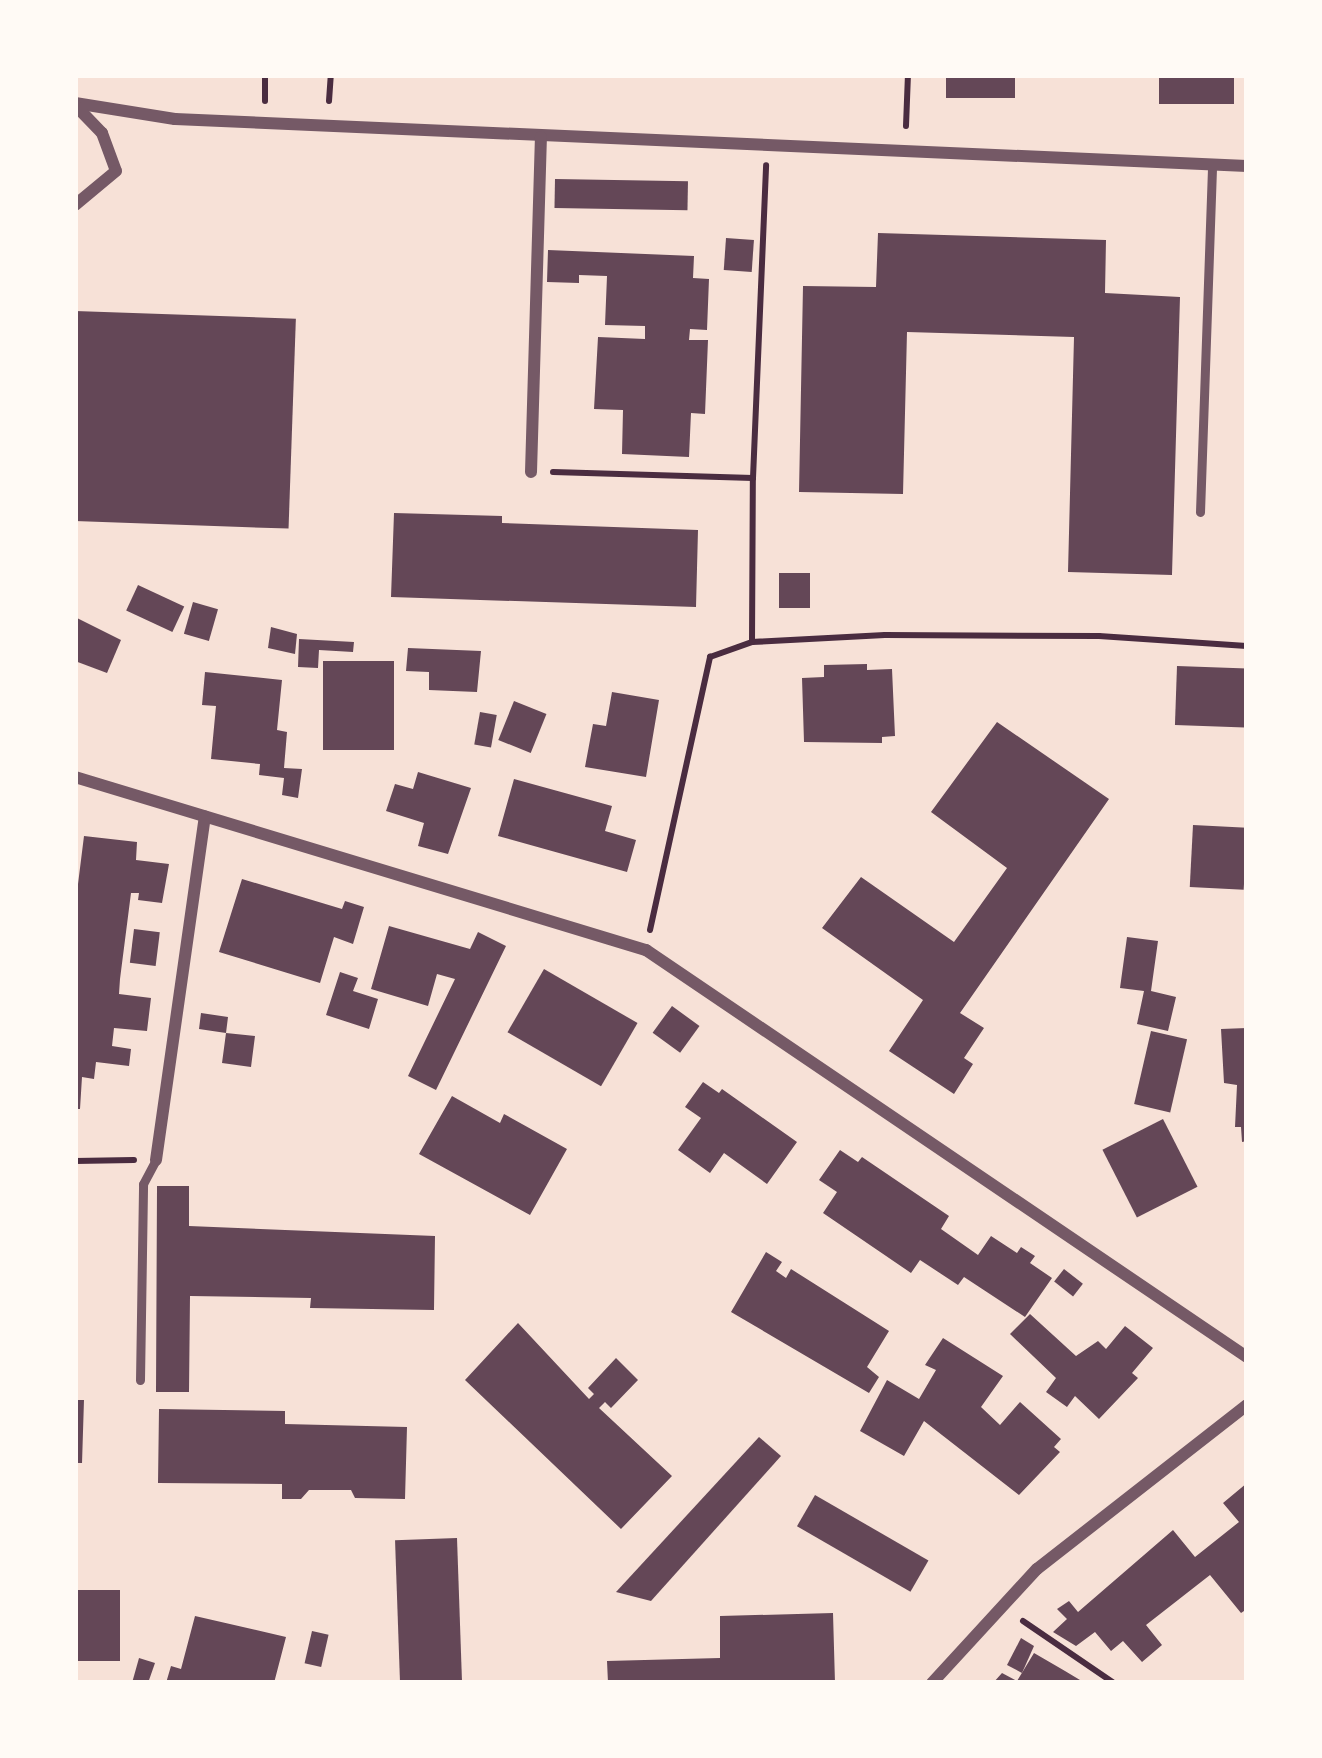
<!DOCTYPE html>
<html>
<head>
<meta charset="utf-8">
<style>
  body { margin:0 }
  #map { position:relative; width:1322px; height:1758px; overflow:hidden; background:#f7e1d7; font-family:"PT Serif",serif }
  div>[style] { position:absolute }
  .building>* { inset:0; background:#644757; transform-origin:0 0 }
  .path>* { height:6px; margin:-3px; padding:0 3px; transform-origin:3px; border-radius:3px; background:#4a2c40 }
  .service>* { height:9px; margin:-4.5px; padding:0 4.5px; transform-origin:4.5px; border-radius:4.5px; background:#755966 }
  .minor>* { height:12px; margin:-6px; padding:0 6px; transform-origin:6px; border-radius:6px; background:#755966 }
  span { translate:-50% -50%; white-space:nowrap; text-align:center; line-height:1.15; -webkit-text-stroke:12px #fffaf5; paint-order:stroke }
  .frame { position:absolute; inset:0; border:78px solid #fffaf5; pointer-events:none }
</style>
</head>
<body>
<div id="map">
  <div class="building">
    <i style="left:946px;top:75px;width:69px;height:23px"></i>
    <i style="left:1159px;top:75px;width:75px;height:29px"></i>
    <i style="left:555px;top:179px;width:133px;height:29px;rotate:1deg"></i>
    <i style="clip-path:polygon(878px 233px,1106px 240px,1105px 293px,1180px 297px,1172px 575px,1068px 572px,1074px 337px,907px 332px,903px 494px,799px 492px,803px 286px,876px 287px)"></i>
    <i style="left:726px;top:238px;width:28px;height:32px;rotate:4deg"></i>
    <i style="clip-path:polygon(548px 250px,694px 256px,693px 278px,709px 279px,707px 330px,690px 329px,689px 340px,708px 340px,705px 414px,691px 413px,689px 457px,622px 454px,623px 410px,594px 409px,598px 337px,645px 339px,645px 326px,605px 325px,607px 276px,579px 275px,579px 283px,547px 282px)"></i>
    <i style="left:75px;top:311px;width:221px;height:210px;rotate:2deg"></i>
    <i style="clip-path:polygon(394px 513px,502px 516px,502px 523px,698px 530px,696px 607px,391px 597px)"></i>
    <i style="left:779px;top:573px;width:31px;height:35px"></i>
    <i style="left:138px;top:585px;width:51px;height:28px;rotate:25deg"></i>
    <i style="left:193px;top:602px;width:26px;height:33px;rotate:16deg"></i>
    <i style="clip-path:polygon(75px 617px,121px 640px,107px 673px,75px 661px)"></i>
    <i style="clip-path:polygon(271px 627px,297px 634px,295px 654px,268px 648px)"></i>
    <i style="clip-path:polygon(299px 639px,354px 642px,353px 652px,319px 650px,318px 668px,298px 667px)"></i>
    <i style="clip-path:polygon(408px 648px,481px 651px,477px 692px,429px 690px,429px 672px,406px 671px)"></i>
    <i style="left:394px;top:661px;width:89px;height:71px;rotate:90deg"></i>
    <i style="clip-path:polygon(867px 664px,867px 670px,892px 669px,895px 736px,882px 737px,882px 743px,804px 742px,802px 678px,824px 677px,824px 665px)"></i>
    <i style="left:1177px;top:666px;width:70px;height:59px;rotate:2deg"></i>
    <i style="clip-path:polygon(205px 672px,282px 680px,277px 730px,287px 732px,284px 768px,302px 769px,298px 798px,282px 795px,284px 778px,259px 775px,260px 764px,211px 759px,216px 706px,202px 705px)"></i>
    <i style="clip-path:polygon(612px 692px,659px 700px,646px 777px,585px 767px,593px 724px,606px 726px)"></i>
    <i style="left:514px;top:701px;width:35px;height:42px;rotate:22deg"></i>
    <i style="left:480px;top:712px;width:17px;height:33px;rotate:10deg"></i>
    <i style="clip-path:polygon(997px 722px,1109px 799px,960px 1013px,984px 1028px,964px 1058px,973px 1064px,954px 1094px,889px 1051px,923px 1000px,822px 928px,861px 877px,954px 942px,1007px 868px,931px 812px)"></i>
    <i style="clip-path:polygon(418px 772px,471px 788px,448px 854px,418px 846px,424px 823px,386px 811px,395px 784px,413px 789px)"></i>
    <i style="clip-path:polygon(514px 779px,612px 806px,605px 831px,636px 840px,627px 872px,498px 836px)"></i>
    <i style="left:1193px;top:825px;width:54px;height:62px;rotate:3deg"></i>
    <i style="clip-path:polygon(84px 836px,137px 842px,136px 860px,169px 864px,162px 903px,138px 900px,139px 893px,131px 893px,120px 979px,119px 994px,151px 998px,147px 1031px,114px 1028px,112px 1046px,131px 1049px,129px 1066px,96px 1062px,94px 1079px,82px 1077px,80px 1109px,75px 1109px,75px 908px)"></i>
    <i style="clip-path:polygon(242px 879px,342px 909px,345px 901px,364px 907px,353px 944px,334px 937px,320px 983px,219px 952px)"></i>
    <i style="clip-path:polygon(389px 926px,470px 949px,478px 932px,506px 946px,436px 1090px,408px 1076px,455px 979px,437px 974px,428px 1006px,371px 989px)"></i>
    <i style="left:134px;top:929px;width:26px;height:34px;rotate:7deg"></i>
    <i style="clip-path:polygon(1127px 937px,1158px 941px,1151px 991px,1176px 997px,1168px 1031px,1137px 1024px,1144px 991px,1120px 988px)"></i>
    <i style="left:544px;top:969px;width:108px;height:73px;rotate:30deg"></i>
    <i style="clip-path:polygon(340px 972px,358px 978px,353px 991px,378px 999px,369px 1029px,326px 1015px)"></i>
    <i style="left:672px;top:1006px;width:34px;height:33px;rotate:36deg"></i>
    <i style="clip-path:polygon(201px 1013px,228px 1017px,226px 1033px,255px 1036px,251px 1067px,222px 1063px,226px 1033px,199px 1029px)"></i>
    <i style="clip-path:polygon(1247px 1028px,1247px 1141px,1242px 1142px,1241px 1127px,1235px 1127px,1237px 1085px,1224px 1083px,1221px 1029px)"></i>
    <i style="left:1151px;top:1031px;width:37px;height:75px;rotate:13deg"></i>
    <i style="clip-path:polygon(703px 1082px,719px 1093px,722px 1089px,797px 1142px,767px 1184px,724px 1153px,710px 1173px,678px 1150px,701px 1118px,685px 1107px)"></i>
    <i style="clip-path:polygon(452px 1096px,500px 1123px,504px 1114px,567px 1149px,530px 1215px,419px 1154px)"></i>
    <i style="left:1163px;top:1119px;width:76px;height:68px;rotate:63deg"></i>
    <i style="clip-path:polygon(840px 1150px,858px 1162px,862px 1157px,949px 1216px,941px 1229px,978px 1255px,991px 1236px,1017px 1253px,1021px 1247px,1035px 1256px,1030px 1263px,1052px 1278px,1025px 1317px,964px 1277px,958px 1285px,920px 1260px,911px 1273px,823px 1213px,837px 1192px,819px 1180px)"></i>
    <i style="clip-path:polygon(157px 1186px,189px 1186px,189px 1226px,435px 1236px,434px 1310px,310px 1308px,311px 1298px,190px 1296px,189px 1392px,156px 1392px)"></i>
    <i style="clip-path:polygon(766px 1252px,782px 1262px,776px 1271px,786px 1278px,791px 1269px,889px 1331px,867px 1367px,879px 1377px,869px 1393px,731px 1312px)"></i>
    <i style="left:1064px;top:1269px;width:24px;height:16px;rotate:38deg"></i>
    <i style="clip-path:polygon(1030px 1314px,1076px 1356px,1098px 1341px,1106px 1349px,1125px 1326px,1153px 1348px,1132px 1373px,1138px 1378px,1099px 1419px,1075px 1396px,1067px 1407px,1046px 1392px,1056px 1378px,1010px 1334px)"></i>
    <i style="clip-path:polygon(518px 1323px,589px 1399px,594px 1394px,588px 1388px,616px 1358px,638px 1380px,611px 1408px,605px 1402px,599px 1408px,672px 1476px,621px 1529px,465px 1380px)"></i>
    <i style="clip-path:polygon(943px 1338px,1003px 1376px,981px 1407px,1000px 1425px,1020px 1402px,1061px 1439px,1054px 1447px,1060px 1452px,1019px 1495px,924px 1421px,904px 1456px,860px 1431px,887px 1380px,919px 1399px,936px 1370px,925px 1365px)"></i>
    <i style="clip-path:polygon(75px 1400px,84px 1400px,82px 1463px,75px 1463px)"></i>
    <i style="clip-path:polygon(159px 1409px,285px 1411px,285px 1424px,407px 1427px,405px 1499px,355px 1498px,351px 1490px,309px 1490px,301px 1499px,282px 1499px,282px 1484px,158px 1483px)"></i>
    <i style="clip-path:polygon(759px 1437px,781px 1456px,651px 1601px,616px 1592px)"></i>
    <i style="clip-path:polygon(1247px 1483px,1247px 1609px,1241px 1613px,1210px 1575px,1146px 1625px,1162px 1645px,1142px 1662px,1123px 1641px,1111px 1651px,1095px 1632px,1076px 1646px,1053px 1632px,1067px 1619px,1057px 1609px,1069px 1601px,1078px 1612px,1173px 1530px,1195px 1557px,1239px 1522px,1223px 1503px)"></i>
    <i style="left:815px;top:1495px;width:131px;height:36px;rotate:30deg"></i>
    <i style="left:457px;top:1538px;width:145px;height:62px;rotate:88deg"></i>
    <i style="left:75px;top:1590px;width:45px;height:71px"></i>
    <i style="clip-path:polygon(833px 1613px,835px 1683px,608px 1683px,607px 1661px,720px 1658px,720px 1616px)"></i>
    <i style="clip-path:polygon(195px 1616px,286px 1637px,274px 1683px,166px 1683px,171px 1666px,181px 1669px)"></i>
    <i style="left:312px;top:1631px;width:17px;height:33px;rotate:13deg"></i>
    <i style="clip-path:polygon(1021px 1638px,1034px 1646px,1022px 1673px,1007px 1665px)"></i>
    <i style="clip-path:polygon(1034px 1653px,1065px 1671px,1085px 1683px,993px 1683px,1002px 1673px,1017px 1681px)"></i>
    <i style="clip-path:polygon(139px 1658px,155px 1663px,148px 1683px,132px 1683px)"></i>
  </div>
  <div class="path">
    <i style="left:265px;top:101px;width:26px;rotate:-90deg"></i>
    <i style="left:329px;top:101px;width:26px;rotate:-86deg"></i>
    <i style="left:906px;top:126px;width:51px;rotate:-87.8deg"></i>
    <i style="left:553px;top:472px;width:200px;rotate:1.7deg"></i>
    <i style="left:752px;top:642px;width:133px;rotate:-3deg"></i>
    <i style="left:885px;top:635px;width:214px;rotate:0.3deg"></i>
    <i style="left:1099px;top:636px;width:148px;rotate:3.9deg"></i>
    <i style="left:650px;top:930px;width:280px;rotate:-77.6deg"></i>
    <i style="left:710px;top:657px;width:45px;rotate:-19.7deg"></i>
    <i style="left:752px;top:642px;width:164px;rotate:-89.7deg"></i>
    <i style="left:753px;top:478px;width:313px;rotate:-87.6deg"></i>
    <i style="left:75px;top:1161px;width:59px;rotate:-1deg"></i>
    <i style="left:1023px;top:1621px;width:110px;rotate:34.3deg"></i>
  </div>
  <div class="service">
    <i style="left:1200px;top:512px;width:346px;rotate:-88deg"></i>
    <i style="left:140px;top:1380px;width:196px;rotate:-89.1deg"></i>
    <i style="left:143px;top:1184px;width:27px;rotate:-62deg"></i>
  </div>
  <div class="minor">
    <i style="left:75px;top:103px;width:101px;rotate:9.1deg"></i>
    <i style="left:175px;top:119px;width:1073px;rotate:2.51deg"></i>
    <i style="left:75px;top:105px;width:39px;rotate:46deg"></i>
    <i style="left:102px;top:133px;width:40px;rotate:69.8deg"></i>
    <i style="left:116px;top:171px;width:53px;rotate:140.3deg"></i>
    <i style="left:531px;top:472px;width:335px;rotate:-88.3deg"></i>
    <i style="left:75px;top:777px;width:597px;rotate:16.86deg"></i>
    <i style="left:646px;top:950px;width:726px;rotate:34.11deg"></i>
    <i style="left:156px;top:1160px;width:347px;rotate:-81.9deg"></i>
    <i style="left:932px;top:1683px;width:155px;rotate:-47.4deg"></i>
    <i style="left:1037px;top:1569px;width:266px;rotate:-38deg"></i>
  </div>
  <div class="frame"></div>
</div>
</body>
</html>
